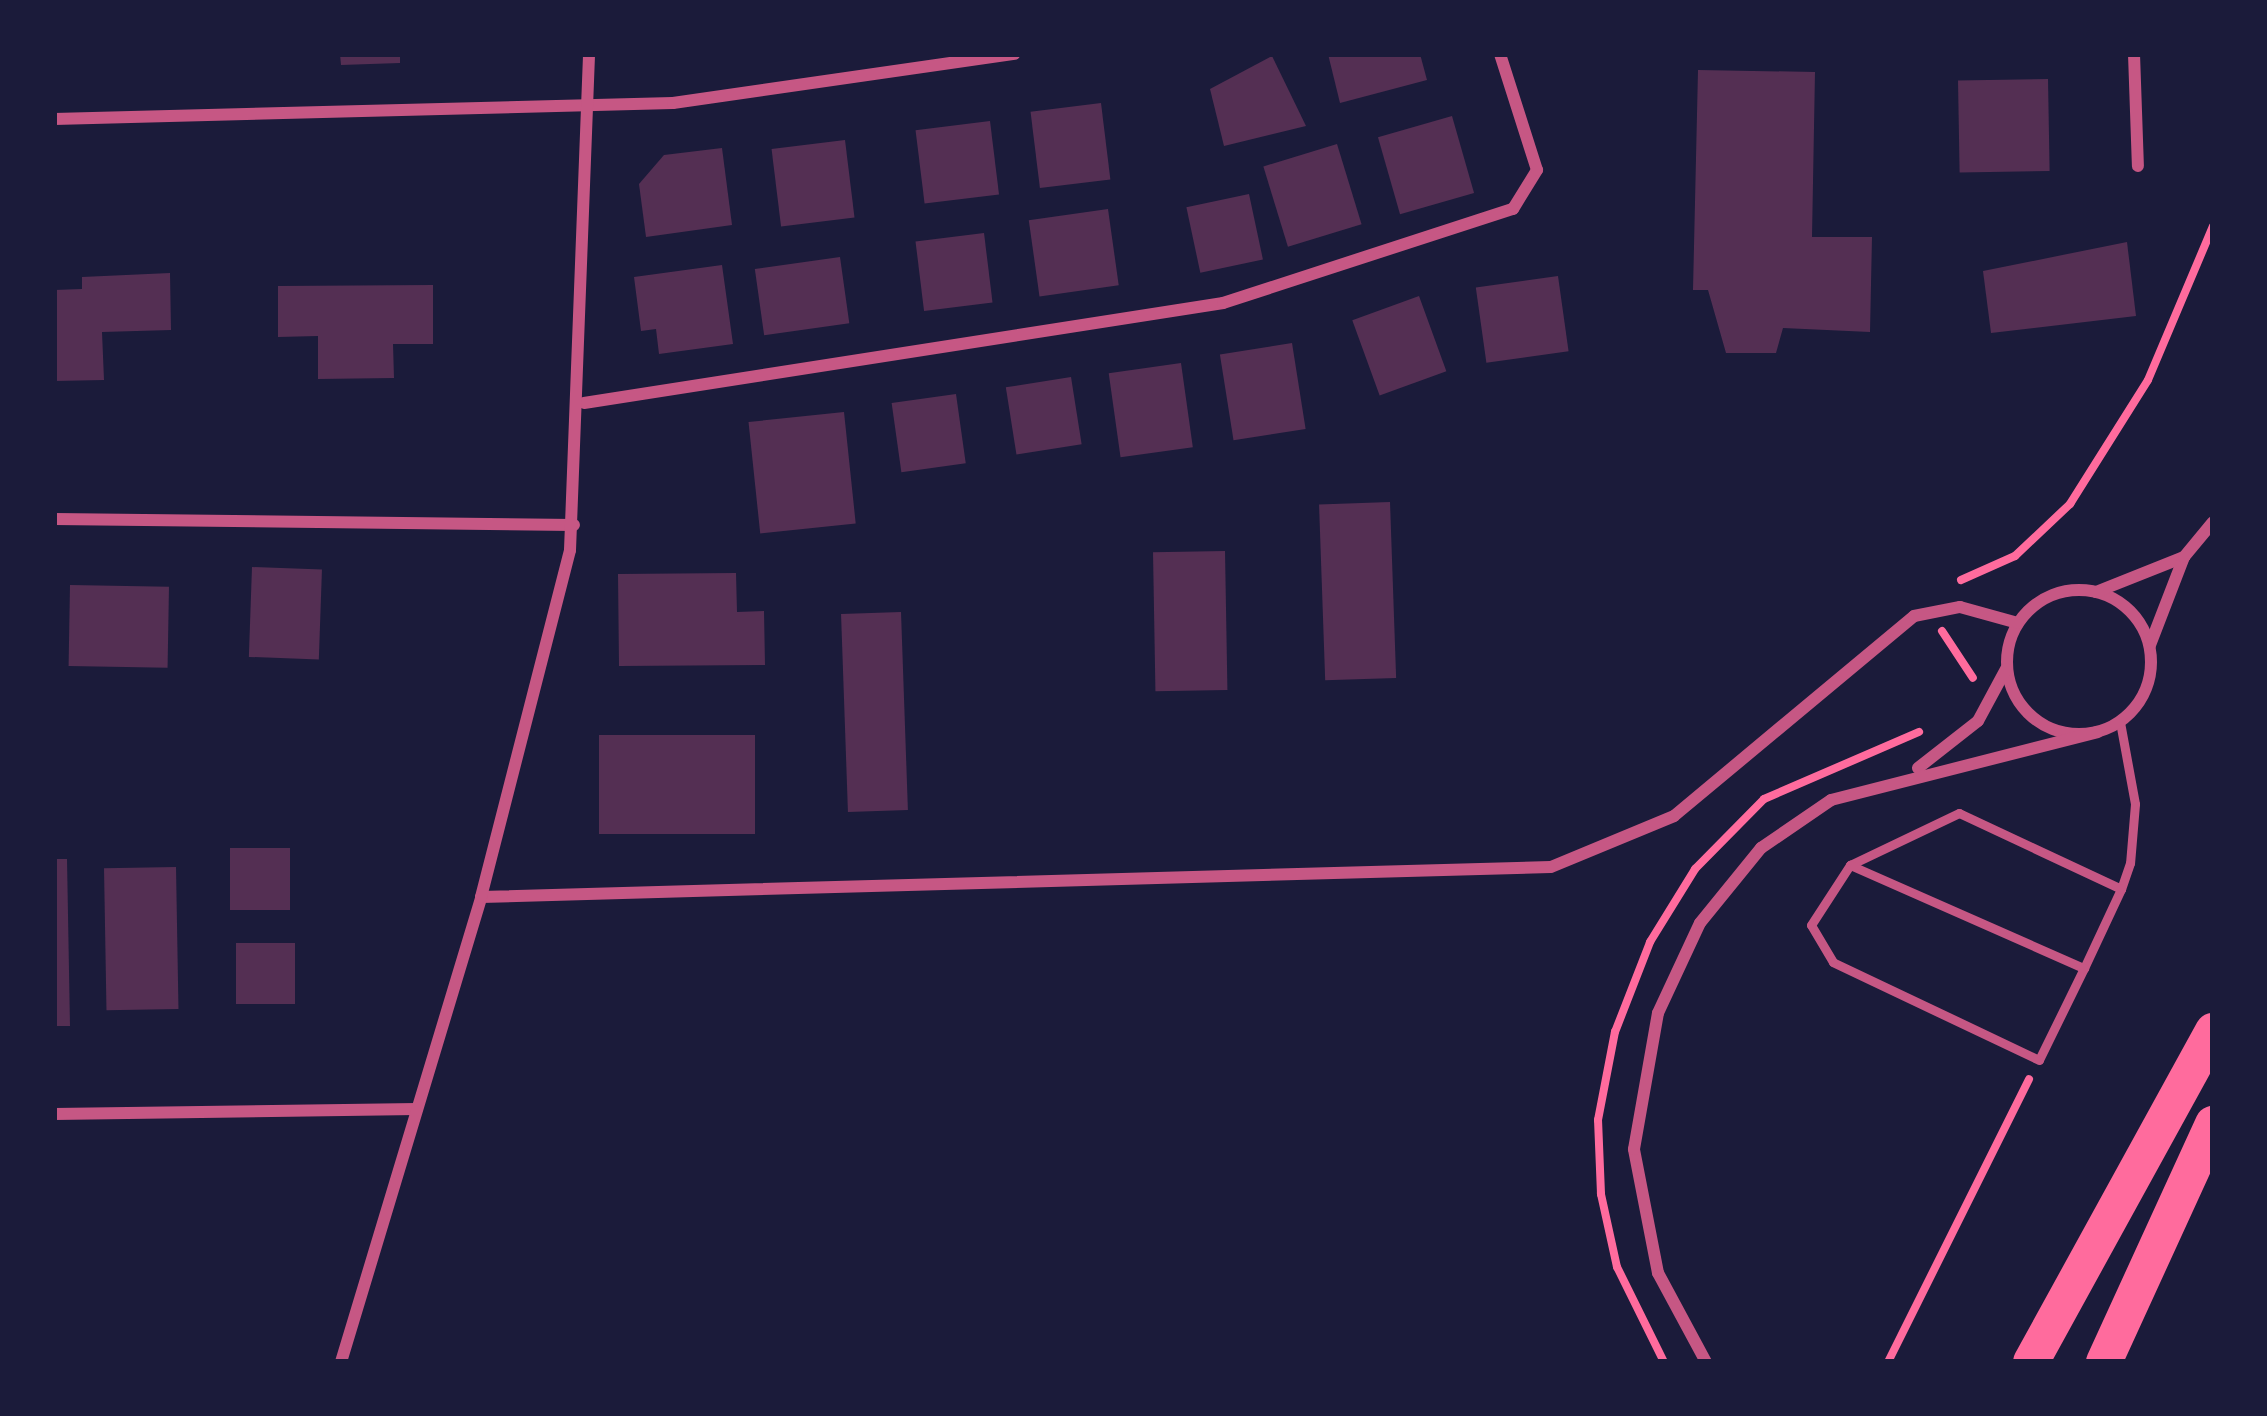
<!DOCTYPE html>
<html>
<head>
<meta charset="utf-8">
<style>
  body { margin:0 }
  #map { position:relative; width:2267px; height:1416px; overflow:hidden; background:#1b1b3a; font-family:"Sofia Sans Condensed",sans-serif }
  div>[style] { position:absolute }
  .building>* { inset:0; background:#542f53; transform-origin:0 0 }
  .path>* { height:8px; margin:-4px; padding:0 4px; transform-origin:4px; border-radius:4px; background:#ff6b9d }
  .service>* { height:9px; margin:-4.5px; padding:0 4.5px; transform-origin:4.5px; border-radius:4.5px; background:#c65784 }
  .minor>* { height:12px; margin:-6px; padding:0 6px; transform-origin:6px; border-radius:6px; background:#c65784 }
  .minor>.ring { margin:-6px; padding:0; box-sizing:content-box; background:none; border:12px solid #c65784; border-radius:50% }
  .motorway>* { height:36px; margin:-18px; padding:0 18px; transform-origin:18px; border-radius:18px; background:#ff6b9d }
  span { translate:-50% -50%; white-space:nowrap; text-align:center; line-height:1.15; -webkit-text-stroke:10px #1b1b3a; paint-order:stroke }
  .frame { position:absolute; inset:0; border:57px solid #1b1b3a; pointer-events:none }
</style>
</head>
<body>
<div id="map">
  <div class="building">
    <i style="clip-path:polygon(340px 54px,400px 54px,400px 63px,341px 65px)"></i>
    <i style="clip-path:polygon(1328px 54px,1420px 54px,1427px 80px,1340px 103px)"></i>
    <i style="clip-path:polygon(1272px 56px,1306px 126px,1224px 146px,1210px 89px)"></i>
    <i style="clip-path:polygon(1698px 70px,1815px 72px,1812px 237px,1872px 237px,1870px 332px,1783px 328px,1776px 353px,1726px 353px,1708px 290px,1693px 290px)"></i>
    <i style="left:2048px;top:79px;width:92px;height:90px;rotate:89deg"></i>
    <i style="left:1101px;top:103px;width:77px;height:71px;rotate:83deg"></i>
    <i style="left:1452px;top:116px;width:80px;height:77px;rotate:74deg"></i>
    <i style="left:990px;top:121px;width:74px;height:75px;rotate:83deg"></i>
    <i style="left:845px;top:140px;width:78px;height:74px;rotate:83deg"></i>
    <i style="left:1337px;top:144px;width:84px;height:77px;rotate:73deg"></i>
    <i style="clip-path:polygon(722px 148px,732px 225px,646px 237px,639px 184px,664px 155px)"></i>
    <i style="left:1249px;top:194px;width:67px;height:64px;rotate:78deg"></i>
    <i style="left:1108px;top:209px;width:77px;height:80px;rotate:82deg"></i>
    <i style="left:984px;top:233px;width:70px;height:69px;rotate:83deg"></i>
    <i style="clip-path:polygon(2127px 242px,2136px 316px,1991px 333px,1983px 271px)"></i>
    <i style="left:840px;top:257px;width:67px;height:86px;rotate:82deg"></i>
    <i style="clip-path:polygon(722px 265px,733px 344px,659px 354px,656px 329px,641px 331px,634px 277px)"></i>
    <i style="clip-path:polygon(170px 273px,171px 330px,102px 332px,104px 380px,54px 381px,54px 290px,82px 289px,82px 277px)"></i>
    <i style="left:1558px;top:276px;width:76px;height:83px;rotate:82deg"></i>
    <i style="clip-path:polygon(433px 285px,433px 344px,393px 344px,394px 378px,318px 379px,318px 336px,278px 337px,278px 286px)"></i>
    <i style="left:1419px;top:296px;width:80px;height:71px;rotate:70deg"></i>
    <i style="left:1292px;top:343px;width:87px;height:73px;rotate:81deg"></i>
    <i style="left:1181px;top:363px;width:85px;height:73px;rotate:82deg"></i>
    <i style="left:1071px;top:377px;width:68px;height:66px;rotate:81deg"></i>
    <i style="left:956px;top:394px;width:70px;height:65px;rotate:82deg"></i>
    <i style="left:844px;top:412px;width:112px;height:96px;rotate:84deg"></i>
    <i style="left:1390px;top:502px;width:176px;height:71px;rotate:88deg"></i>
    <i style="left:1225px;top:551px;width:139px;height:72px;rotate:89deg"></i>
    <i style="left:252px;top:567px;width:70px;height:90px;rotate:2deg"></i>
    <i style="clip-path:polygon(736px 573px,737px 612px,764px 611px,765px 665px,619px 666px,618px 574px)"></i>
    <i style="left:70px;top:585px;width:99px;height:81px;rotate:1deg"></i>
    <i style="left:901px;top:612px;width:198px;height:60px;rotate:88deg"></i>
    <i style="left:755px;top:735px;width:99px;height:156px;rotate:90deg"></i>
    <i style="left:230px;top:848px;width:60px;height:62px"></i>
    <i style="clip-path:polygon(54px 859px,67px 859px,70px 1026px,54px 1026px)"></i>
    <i style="left:176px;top:867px;width:142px;height:72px;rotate:89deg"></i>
    <i style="left:295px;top:943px;width:61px;height:59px;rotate:90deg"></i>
  </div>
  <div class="path">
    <i style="left:1961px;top:580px;width:59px;rotate:-24deg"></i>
    <i style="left:2015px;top:556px;width:76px;rotate:-43.4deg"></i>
    <i style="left:2070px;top:504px;width:146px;rotate:-57.8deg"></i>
    <i style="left:2148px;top:380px;width:167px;rotate:-67.1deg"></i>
    <i style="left:1942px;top:631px;width:56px;rotate:56.6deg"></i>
    <i style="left:1664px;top:1362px;width:106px;rotate:-116.3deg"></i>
    <i style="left:1617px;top:1267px;width:75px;rotate:-102.4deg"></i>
    <i style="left:1601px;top:1194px;width:74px;rotate:-92.3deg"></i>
    <i style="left:1598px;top:1120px;width:90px;rotate:-79.1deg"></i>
    <i style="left:1615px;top:1032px;width:97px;rotate:-68.7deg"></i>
    <i style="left:1650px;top:942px;width:86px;rotate:-58.3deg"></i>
    <i style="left:1695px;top:869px;width:98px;rotate:-45.4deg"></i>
    <i style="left:1764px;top:799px;width:169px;rotate:-23.4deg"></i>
    <i style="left:1888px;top:1362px;width:316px;rotate:-63.5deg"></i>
  </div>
  <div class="service">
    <i style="left:2120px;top:722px;width:83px;rotate:79.6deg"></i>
    <i style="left:2135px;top:804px;width:59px;rotate:94.8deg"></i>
    <i style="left:2130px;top:863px;width:28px;rotate:109deg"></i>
    <i style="left:2121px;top:889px;width:87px;rotate:115.1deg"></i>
    <i style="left:2084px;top:968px;width:102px;rotate:116.1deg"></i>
    <i style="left:2039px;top:1060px;width:228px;rotate:-154.6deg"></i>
    <i style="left:1833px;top:962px;width:43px;rotate:-120.7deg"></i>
    <i style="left:1811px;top:925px;width:72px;rotate:-57deg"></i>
    <i style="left:1850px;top:865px;width:121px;rotate:-25.5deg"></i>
    <i style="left:1959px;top:813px;width:179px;rotate:25.1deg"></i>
    <i style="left:1850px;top:865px;width:256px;rotate:23.8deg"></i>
  </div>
  <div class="minor">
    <i style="left:2134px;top:54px;width:112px;rotate:88deg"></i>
    <i style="left:54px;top:119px;width:619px;rotate:-1.48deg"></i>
    <i style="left:673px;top:103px;width:345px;rotate:-8.2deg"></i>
    <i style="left:584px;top:403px;width:647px;rotate:-8.89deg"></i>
    <i style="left:1223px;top:303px;width:305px;rotate:-18deg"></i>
    <i style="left:1513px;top:209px;width:46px;rotate:-58.4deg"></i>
    <i style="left:1537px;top:170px;width:122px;rotate:-107.7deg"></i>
    <i style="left:54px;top:519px;width:520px;rotate:0.66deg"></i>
    <i class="ring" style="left:2007px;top:590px;width:132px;height:132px"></i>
    <i style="left:2096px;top:592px;width:95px;rotate:-21.7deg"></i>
    <i style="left:2150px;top:645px;width:94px;rotate:-68.9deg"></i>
    <i style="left:2184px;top:557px;width:45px;rotate:-50.4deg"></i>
    <i style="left:1918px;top:768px;width:76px;rotate:-38.1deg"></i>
    <i style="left:1978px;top:721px;width:59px;rotate:-61.7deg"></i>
    <i style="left:481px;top:897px;width:1070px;rotate:-1.61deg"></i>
    <i style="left:1551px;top:867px;width:133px;rotate:-22.5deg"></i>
    <i style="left:1674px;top:816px;width:312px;rotate:-39.8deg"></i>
    <i style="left:1914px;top:616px;width:47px;rotate:-11.1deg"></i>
    <i style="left:1960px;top:607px;width:60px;rotate:15.4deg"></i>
    <i style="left:54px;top:1114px;width:363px;rotate:-0.8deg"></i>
    <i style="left:341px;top:1362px;width:486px;rotate:-73.2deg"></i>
    <i style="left:481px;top:897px;width:358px;rotate:-75.6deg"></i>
    <i style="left:570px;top:550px;width:496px;rotate:-87.8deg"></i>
    <i style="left:1706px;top:1362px;width:101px;rotate:-118.3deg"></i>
    <i style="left:1658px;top:1273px;width:126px;rotate:-101deg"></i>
    <i style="left:1634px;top:1149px;width:138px;rotate:-80deg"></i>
    <i style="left:1658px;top:1013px;width:99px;rotate:-65deg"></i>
    <i style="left:1700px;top:923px;width:97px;rotate:-50.9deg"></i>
    <i style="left:1761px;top:848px;width:85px;rotate:-34.4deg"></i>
    <i style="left:1831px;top:800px;width:275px;rotate:-14.3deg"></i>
  </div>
  <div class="motorway">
    <i style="left:2031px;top:1362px;width:378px;rotate:-61.2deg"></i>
    <i style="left:2104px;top:1362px;width:262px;rotate:-65.4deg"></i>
  </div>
  <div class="frame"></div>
</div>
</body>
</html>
